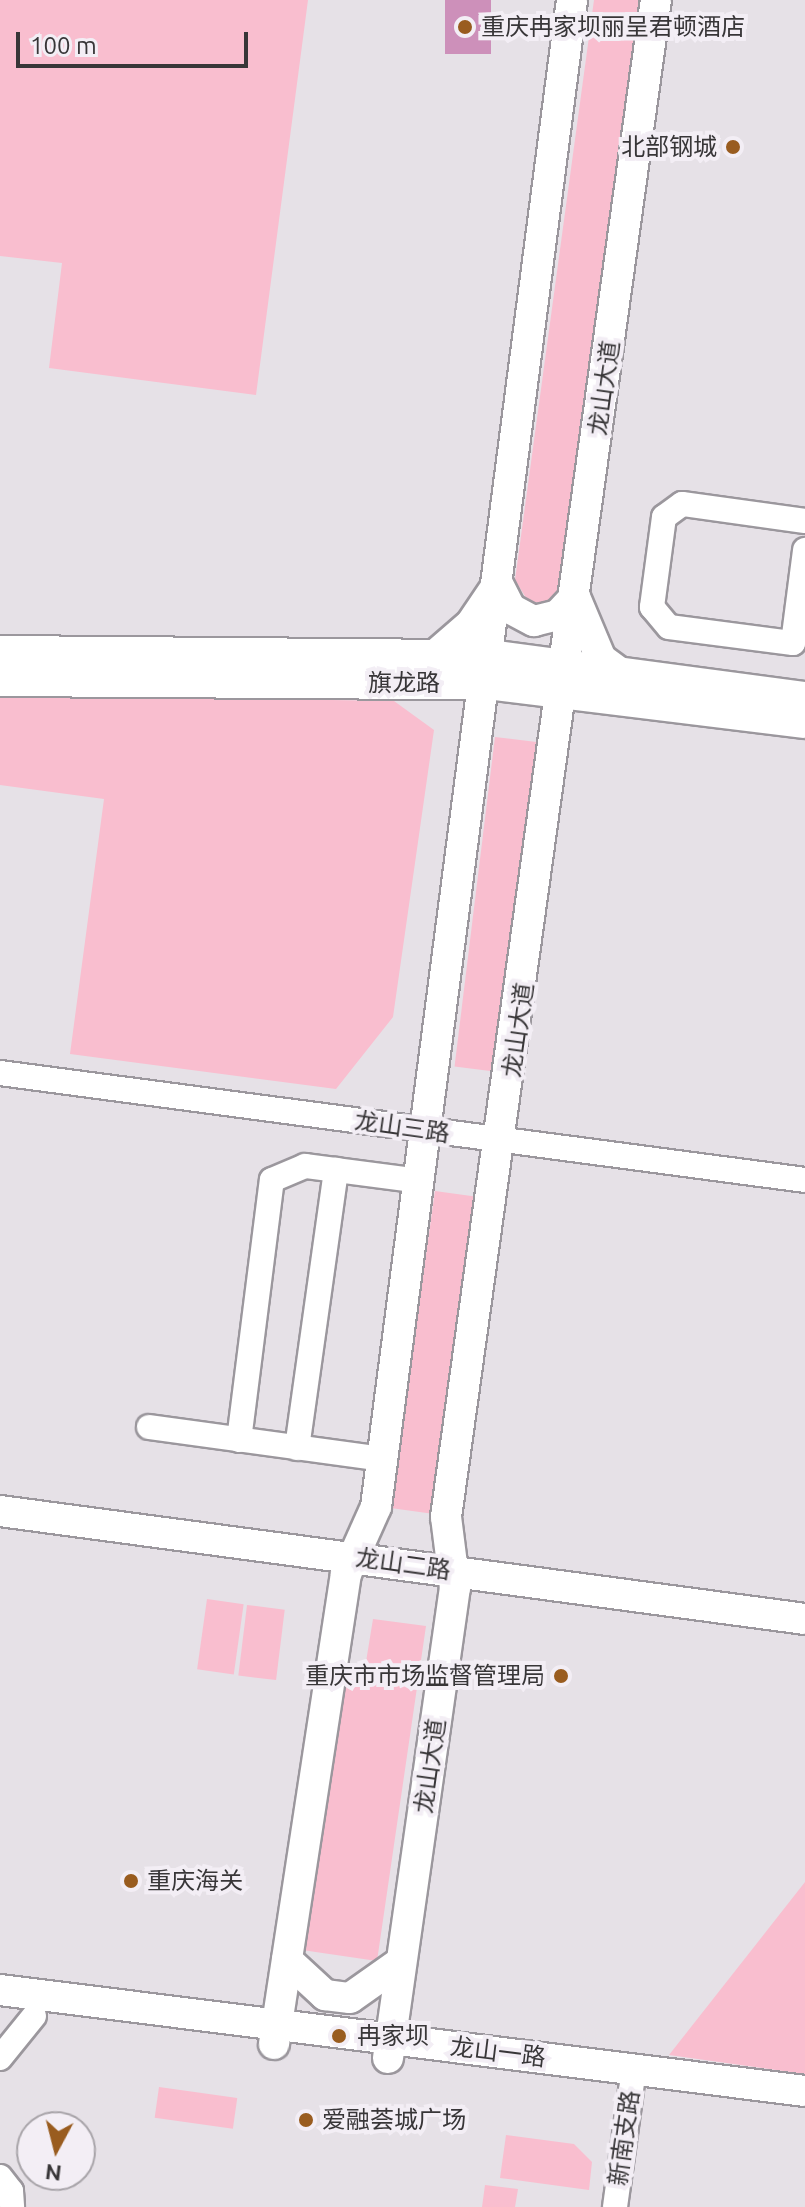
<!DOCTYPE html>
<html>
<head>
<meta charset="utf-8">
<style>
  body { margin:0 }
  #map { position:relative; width:805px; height:2207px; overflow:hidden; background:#e6e1e7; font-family:Ubuntu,"Noto Sans SC",sans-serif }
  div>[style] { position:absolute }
  .green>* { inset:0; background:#f9becf; transform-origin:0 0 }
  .building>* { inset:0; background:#cd90ba; transform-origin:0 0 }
  .roads { filter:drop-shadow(2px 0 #9b979d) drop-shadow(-2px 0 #9b979d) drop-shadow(0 2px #9b979d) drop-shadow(0 -2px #9b979d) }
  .minor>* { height:24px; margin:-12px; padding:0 12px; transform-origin:12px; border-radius:12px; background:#fff }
  .major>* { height:30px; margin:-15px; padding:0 15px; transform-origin:15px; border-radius:15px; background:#fff }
  .dots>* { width:22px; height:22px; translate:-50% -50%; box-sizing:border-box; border:4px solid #f3eef5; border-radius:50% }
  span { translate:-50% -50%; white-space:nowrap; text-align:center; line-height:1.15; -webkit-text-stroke:8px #f3eef5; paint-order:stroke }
  .poi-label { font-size:24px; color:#383638 }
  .left { translate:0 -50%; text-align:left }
  .right { translate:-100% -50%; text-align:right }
  .street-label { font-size:24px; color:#383638 }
  .north { position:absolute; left:16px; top:2111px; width:80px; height:80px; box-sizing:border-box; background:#f3eef5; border:2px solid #a8a4a9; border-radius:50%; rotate:187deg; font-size:22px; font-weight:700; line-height:32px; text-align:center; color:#383638 }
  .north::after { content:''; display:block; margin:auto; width:28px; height:36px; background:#995c1f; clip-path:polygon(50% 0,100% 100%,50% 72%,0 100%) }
  .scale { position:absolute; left:16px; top:32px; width:232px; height:36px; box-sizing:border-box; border:4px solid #383638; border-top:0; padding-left:10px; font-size:24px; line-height:28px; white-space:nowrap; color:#383638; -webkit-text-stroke:6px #f3eef5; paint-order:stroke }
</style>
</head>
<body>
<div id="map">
  <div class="green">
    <i style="clip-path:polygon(0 0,308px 0,256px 395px,49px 368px,62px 263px,0 256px)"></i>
    <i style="clip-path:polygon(594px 0,642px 0,562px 588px,546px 604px,528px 601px,515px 580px)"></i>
    <i style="clip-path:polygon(0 695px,394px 701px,434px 730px,393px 1017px,336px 1089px,70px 1054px,104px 799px,0 785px)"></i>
    <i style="left:495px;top:737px;width:48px;height:332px;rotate:7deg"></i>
    <i style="left:435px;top:1191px;width:44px;height:320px;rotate:8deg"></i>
    <i style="left:207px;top:1599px;width:37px;height:71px;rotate:8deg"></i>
    <i style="left:247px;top:1605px;width:38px;height:71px;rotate:7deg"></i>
    <i style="clip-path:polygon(373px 1619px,426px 1626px,377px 1961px,302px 1950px,343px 1671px,364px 1674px)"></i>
    <i style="clip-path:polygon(805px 1882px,805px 2074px,669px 2055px)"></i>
    <i style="left:159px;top:2087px;width:79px;height:31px;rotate:8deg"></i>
    <i style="clip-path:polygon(506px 2135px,574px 2144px,592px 2162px,589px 2190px,500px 2178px)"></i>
    <i style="clip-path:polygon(485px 2185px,518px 2189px,515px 2207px,482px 2207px)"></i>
  </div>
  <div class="building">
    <i style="left:445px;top:0;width:46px;height:54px"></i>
  </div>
  <div class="roads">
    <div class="minor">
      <i style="left:805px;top:521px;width:124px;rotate:-172.1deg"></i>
      <i style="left:682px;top:504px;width:22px;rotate:144deg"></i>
      <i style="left:664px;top:517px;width:91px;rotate:97.6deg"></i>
      <i style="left:652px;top:607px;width:26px;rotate:50deg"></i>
      <i style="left:669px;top:627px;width:125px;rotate:7.4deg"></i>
      <i style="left:793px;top:643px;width:94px;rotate:-82.6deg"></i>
      <i style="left:0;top:1073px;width:812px;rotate:7.57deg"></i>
      <i style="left:149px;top:1427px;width:236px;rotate:7.8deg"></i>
      <i style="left:239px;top:1440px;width:262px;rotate:-82.8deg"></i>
      <i style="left:272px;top:1180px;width:36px;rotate:-23deg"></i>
      <i style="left:305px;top:1166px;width:117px;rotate:7.4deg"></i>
      <i style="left:297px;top:1448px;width:281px;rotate:-82deg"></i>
      <i style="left:0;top:2058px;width:54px;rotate:-51deg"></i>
      <i style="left:0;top:2177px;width:18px;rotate:52deg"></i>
      <i style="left:11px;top:2191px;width:16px;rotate:86deg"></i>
      <i style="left:615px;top:2207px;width:139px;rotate:-82.2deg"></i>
    </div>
    <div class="major">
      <i style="left:0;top:651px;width:490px;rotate:0.5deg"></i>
      <i style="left:490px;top:655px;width:318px;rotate:7.6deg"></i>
      <i style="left:435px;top:655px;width:48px;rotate:-40.7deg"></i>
      <i style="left:471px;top:624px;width:48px;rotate:-56deg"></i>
      <i style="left:498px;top:584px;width:28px;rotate:63deg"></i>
      <i style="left:511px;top:609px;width:26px;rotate:28deg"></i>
      <i style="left:534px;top:621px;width:25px;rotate:-14deg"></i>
      <i style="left:558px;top:615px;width:25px;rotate:-47deg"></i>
      <i style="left:575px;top:597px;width:67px;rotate:67.2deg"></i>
      <i style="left:601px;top:659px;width:24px;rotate:36deg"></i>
      <i style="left:0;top:681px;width:486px;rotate:0.4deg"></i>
      <i style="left:486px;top:684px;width:321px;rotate:7deg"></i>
      <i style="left:0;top:1511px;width:812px;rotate:7.64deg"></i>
      <i style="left:287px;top:1960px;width:52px;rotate:42.6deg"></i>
      <i style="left:325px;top:1995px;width:25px;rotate:7deg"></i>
      <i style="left:350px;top:1998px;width:62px;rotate:-35.2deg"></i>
      <i style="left:0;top:1990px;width:811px;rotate:7.15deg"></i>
      <i style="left:274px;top:2044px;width:475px;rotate:-81.3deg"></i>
      <i style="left:346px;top:1574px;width:73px;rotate:-65.9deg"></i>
      <i style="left:376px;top:1507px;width:1520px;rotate:-82.59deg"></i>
      <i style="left:388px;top:2058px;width:475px;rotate:-81.9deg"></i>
      <i style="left:455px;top:1588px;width:72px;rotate:-97.2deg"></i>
      <i style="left:446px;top:1517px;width:1531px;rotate:-82.12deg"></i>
    </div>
  </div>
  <div class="dots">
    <i style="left:465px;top:27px;background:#995c1f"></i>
    <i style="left:733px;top:147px;background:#995c1f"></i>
    <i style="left:561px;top:1676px;background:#995c1f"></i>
    <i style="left:131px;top:1881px;background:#995c1f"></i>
    <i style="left:339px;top:2036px;background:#995c1f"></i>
    <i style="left:306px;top:2120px;background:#995c1f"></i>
  </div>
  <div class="poi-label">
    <span class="left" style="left:481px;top:27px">重庆冉家坝丽呈君顿酒店</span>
    <span class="right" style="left:717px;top:147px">北部钢城</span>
    <span class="right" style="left:545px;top:1676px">重庆市市场监督管理局</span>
    <span class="left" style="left:147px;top:1881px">重庆海关</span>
    <span class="left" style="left:357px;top:2036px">冉家坝</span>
    <span class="left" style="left:322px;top:2120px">爱融荟城广场</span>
  </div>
  <div class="street-label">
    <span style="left:604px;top:388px;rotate:-82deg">龙山大道</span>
    <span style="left:404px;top:683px">旗龙路</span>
    <span style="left:518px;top:1030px;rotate:-82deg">龙山大道</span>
    <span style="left:402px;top:1127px;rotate:8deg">龙山三路</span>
    <span style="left:403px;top:1564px;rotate:8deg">龙山二路</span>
    <span style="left:430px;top:1766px;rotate:-82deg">龙山大道</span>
    <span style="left:498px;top:2052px;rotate:7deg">龙山一路</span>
    <span style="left:624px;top:2138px;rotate:-82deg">新南支路</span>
  </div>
  <div class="north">N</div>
  <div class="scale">100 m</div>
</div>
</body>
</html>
